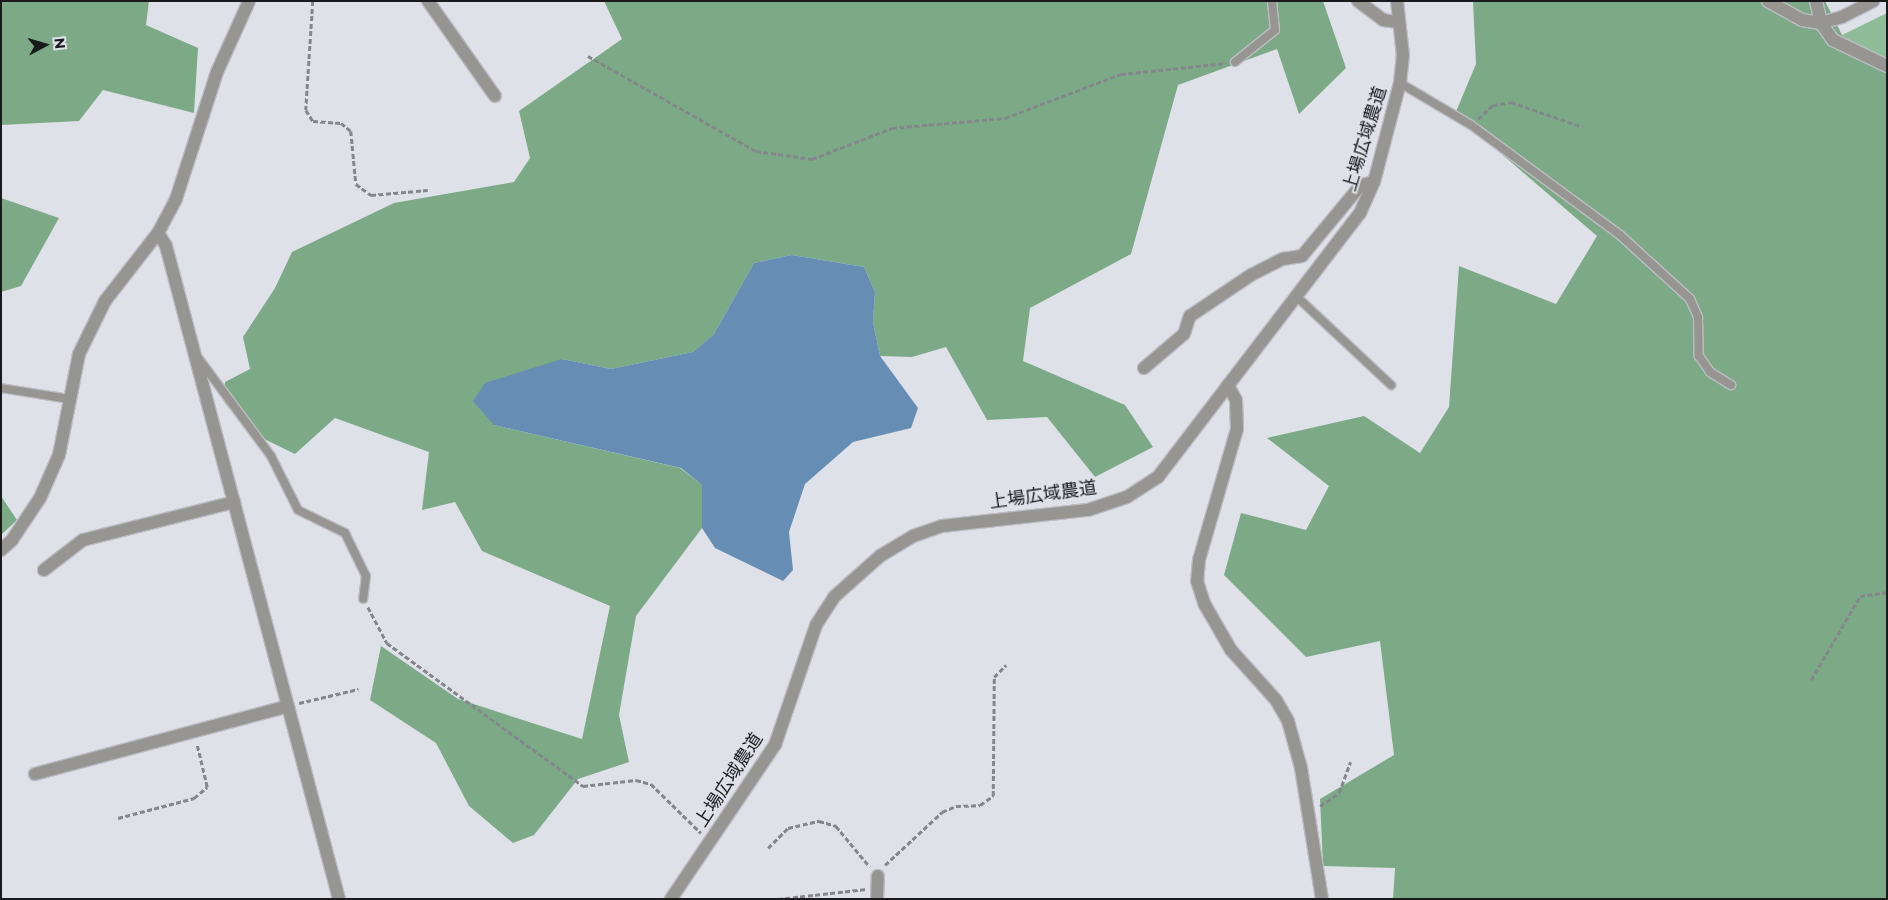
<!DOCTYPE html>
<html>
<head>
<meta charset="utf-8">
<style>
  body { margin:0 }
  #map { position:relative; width:1888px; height:900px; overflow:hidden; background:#dfe1e9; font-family:Montserrat,"Noto Sans JP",sans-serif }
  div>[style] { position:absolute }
  .green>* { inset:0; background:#8fbc99 }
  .forest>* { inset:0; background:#7caa86 }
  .water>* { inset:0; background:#668db4 }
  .path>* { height:2.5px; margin-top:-1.25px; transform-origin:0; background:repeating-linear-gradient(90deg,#85868c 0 5px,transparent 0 7.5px) }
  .roads { filter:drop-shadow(1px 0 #bcbdc4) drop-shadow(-1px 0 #bcbdc4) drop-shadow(0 1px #bcbdc4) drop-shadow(0 -1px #bcbdc4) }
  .service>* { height:8px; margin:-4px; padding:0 4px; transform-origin:4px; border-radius:4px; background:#979592 }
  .minor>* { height:12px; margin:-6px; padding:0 6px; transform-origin:6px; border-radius:6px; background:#979592 }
  .tertiary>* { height:12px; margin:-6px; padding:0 6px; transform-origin:6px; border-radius:6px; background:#979592 }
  span { translate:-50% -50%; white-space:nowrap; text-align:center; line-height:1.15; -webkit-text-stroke:4px #dfe1e9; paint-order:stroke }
  .street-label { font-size:18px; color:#1a1a1d }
  .frame { position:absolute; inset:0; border:2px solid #1a1a1d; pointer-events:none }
  .north { position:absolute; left:20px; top:20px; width:50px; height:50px; -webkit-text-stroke:4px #dfe1e9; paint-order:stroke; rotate:84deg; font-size:14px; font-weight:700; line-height:20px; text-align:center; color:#1a1a1d }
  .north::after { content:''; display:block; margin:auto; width:18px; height:22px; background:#1a1a1d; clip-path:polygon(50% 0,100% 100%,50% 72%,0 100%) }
</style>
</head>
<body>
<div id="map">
  <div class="green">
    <i style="clip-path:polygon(1887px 13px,1887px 65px,1842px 35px)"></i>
  </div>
  <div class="forest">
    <i style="clip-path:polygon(1px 1px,149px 1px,146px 25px,198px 48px,194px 113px,103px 90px,79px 121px,1px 125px)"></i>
    <i style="clip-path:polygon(604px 1px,1323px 1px,1346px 68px,1299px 114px,1277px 49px,1178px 85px,1131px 254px,1030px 308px,1023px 361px,1125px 405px,1153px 447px,1095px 477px,1047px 417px,987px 420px,946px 347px,912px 357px,880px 356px,873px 322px,875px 292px,864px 267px,792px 255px,754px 263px,714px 334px,693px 352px,611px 369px,562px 359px,494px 425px,680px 468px,702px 485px,702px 528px,636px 616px,619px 715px,629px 762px,578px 779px,534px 835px,513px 843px,469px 806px,436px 743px,370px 700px,381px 646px,458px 699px,582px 739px,610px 606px,482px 551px,455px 502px,422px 510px,429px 452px,335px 418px,295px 454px,248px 431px,224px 402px,225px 382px,250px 369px,243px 337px,275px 288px,292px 252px,394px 203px,514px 182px,530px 158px,519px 111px,622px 39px)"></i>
    <i style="clip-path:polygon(1473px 1px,1825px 1px,1842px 35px,1887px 65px,1887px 899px,1393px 899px,1395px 868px,1323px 866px,1320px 799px,1394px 755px,1380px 641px,1306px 657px,1224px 575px,1241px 513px,1306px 530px,1329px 486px,1267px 438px,1364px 416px,1420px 453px,1449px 407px,1459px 266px,1556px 304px,1597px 236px,1455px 114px,1476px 64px)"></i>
    <i style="clip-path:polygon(1px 198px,59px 218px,21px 286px,1px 292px)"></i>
    <i style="clip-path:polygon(1px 496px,17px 520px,1px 535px)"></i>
  </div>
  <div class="water">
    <i style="clip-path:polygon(792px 255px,864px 267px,875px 292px,873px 322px,880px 356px,918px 408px,911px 428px,853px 442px,805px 484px,789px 532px,793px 570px,783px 581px,715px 548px,702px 528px,702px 485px,681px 468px,494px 425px,473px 401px,485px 383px,562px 359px,611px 369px,693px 352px,714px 334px,754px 263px)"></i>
  </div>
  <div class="path">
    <i style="left:313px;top:1px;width:109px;rotate:93.7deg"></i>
    <i style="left:306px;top:110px;width:13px;rotate:58deg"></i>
    <i style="left:313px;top:121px;width:28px;rotate:4deg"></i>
    <i style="left:341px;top:123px;width:13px;rotate:39deg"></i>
    <i style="left:351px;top:131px;width:53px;rotate:84.6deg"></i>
    <i style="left:356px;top:184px;width:19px;rotate:36deg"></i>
    <i style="left:371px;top:195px;width:57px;rotate:-5deg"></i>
    <i style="left:588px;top:56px;width:193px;rotate:29.5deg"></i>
    <i style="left:756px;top:151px;width:57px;rotate:8.1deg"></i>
    <i style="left:812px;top:159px;width:86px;rotate:-21.2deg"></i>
    <i style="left:892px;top:128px;width:113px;rotate:-5.1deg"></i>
    <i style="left:1005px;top:118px;width:124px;rotate:-20.8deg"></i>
    <i style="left:1121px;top:74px;width:106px;rotate:-6deg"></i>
    <i style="left:1478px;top:119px;width:21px;rotate:-43deg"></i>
    <i style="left:1493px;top:105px;width:18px;rotate:-9deg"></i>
    <i style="left:1511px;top:102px;width:76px;rotate:19.1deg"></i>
    <i style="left:368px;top:607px;width:41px;rotate:62.2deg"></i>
    <i style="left:387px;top:643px;width:243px;rotate:36.1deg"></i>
    <i style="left:583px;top:786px;width:53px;rotate:-6.5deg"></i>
    <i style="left:636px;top:780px;width:16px;rotate:15deg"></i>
    <i style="left:651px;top:784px;width:70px;rotate:44.4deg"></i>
    <i style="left:1811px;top:680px;width:97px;rotate:-59.7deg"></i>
    <i style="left:1860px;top:596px;width:27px;rotate:-8deg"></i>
    <i style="left:299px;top:703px;width:61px;rotate:-13.3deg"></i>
    <i style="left:1320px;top:806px;width:23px;rotate:-34deg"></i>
    <i style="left:1339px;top:793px;width:33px;rotate:-70deg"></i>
    <i style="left:118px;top:818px;width:79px;rotate:-14.7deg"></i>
    <i style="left:194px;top:798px;width:17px;rotate:-40deg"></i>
    <i style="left:207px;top:787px;width:43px;rotate:-103.4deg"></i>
    <i style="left:768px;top:848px;width:28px;rotate:-45deg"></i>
    <i style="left:788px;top:828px;width:32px;rotate:-13deg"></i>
    <i style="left:819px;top:821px;width:18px;rotate:16deg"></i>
    <i style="left:836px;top:826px;width:53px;rotate:50.3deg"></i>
    <i style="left:885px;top:865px;width:78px;rotate:-42.9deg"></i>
    <i style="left:942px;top:812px;width:15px;rotate:-23deg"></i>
    <i style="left:956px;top:806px;width:24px;rotate:-2deg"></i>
    <i style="left:980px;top:805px;width:16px;rotate:-35deg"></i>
    <i style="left:993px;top:796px;width:119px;rotate:-89.5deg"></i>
    <i style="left:994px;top:677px;width:17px;rotate:-45deg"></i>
    <i style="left:778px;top:899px;width:89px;rotate:-6.5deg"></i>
  </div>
  <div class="roads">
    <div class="service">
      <i style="left:1235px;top:62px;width:51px;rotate:-38.7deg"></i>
      <i style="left:1275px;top:30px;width:29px;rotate:-96deg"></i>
      <i style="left:1400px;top:83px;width:82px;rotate:30.6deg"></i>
      <i style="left:1471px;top:125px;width:185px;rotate:36.4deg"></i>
      <i style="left:1620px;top:235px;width:95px;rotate:42.4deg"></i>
      <i style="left:1690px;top:299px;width:20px;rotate:66deg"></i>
      <i style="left:1698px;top:317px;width:39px;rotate:89deg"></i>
      <i style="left:1699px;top:356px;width:19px;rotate:55deg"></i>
      <i style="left:1710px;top:372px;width:25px;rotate:32deg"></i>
      <i style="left:1297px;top:297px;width:129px;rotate:43.1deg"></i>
      <i style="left:199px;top:359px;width:121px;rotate:53.4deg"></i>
      <i style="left:271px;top:456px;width:60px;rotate:63.4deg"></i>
      <i style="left:298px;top:510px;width:52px;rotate:26.1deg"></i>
      <i style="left:345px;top:533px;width:48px;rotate:64deg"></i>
      <i style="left:366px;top:576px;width:23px;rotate:97deg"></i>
      <i style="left:1px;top:388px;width:70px;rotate:9.1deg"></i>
    </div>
    <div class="minor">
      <i style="left:428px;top:1px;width:116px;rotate:54.8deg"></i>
      <i style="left:1358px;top:1px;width:31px;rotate:37deg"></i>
      <i style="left:1383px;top:20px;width:15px;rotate:8deg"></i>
      <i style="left:1768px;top:1px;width:39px;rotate:29deg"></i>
      <i style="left:1802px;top:20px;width:19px;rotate:9deg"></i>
      <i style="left:1821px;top:23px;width:22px;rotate:-16deg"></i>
      <i style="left:1842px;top:17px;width:35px;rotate:-27deg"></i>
      <i style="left:1816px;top:1px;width:23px;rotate:77deg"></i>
      <i style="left:1821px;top:23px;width:21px;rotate:55deg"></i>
      <i style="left:1833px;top:40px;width:60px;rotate:25.7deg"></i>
      <i style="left:158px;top:233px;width:15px;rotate:58deg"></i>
      <i style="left:166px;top:246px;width:676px;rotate:75.16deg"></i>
      <i style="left:1144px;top:368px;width:52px;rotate:-40.4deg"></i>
      <i style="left:1184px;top:334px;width:19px;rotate:-72deg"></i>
      <i style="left:1190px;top:316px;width:73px;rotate:-33.9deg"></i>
      <i style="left:1251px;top:275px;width:36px;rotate:-27deg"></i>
      <i style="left:1283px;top:259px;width:19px;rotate:-9deg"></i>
      <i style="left:1302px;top:256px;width:92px;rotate:-50.3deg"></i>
      <i style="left:1361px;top:185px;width:13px;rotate:-13deg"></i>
      <i style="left:1228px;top:385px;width:17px;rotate:62deg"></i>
      <i style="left:1236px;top:400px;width:29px;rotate:88deg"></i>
      <i style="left:1237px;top:429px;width:136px;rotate:106.2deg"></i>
      <i style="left:1199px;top:560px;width:21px;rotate:95deg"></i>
      <i style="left:1197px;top:581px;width:25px;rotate:72deg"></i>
      <i style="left:1205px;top:605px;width:52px;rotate:60deg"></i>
      <i style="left:1231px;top:650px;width:67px;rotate:48deg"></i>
      <i style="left:1276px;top:700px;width:24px;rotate:60deg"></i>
      <i style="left:1288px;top:721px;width:49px;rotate:74.5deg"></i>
      <i style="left:1301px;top:768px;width:133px;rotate:80.9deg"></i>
      <i style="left:44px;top:570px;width:49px;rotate:-37.6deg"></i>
      <i style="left:83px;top:540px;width:156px;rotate:-14.1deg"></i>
      <i style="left:35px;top:774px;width:262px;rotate:-15deg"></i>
      <i style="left:877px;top:899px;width:23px;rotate:-88deg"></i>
    </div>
    <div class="tertiary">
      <i style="left:1px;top:550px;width:15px;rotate:-42deg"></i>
      <i style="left:12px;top:540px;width:50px;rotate:-56.3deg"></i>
      <i style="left:40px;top:498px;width:47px;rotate:-66.2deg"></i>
      <i style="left:59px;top:455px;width:103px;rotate:-78.8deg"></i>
      <i style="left:79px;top:354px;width:59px;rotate:-63.9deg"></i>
      <i style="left:105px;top:301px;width:86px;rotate:-52.1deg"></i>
      <i style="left:158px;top:233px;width:38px;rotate:-62deg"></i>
      <i style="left:176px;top:199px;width:133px;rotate:-72.1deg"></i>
      <i style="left:217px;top:72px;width:78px;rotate:-65.7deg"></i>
      <i style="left:671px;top:899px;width:186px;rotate:-56deg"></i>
      <i style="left:775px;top:745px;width:127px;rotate:-71.1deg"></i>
      <i style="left:816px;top:625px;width:33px;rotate:-57deg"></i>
      <i style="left:834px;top:597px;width:62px;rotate:-41.7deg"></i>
      <i style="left:880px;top:556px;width:39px;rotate:-31deg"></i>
      <i style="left:913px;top:536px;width:31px;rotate:-19deg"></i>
      <i style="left:942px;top:526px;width:147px;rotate:-6.3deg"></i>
      <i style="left:1088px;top:510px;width:41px;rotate:-18.4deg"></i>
      <i style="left:1127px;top:497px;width:37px;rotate:-33deg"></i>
      <i style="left:1158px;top:477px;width:332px;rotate:-52.6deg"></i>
      <i style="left:1360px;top:213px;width:34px;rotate:-66deg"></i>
      <i style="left:1374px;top:182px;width:102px;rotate:-75.3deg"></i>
      <i style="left:1400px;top:83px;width:27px;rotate:-84deg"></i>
      <i style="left:1403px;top:56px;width:55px;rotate:-96.2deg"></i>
    </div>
  </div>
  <div class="street-label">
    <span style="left:1365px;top:139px;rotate:-73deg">上場広域農道</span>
    <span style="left:1043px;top:495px;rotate:-8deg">上場広域農道</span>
    <span style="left:729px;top:780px;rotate:-57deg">上場広域農道</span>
  </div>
  <div class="frame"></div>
  <div class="north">N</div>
</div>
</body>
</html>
